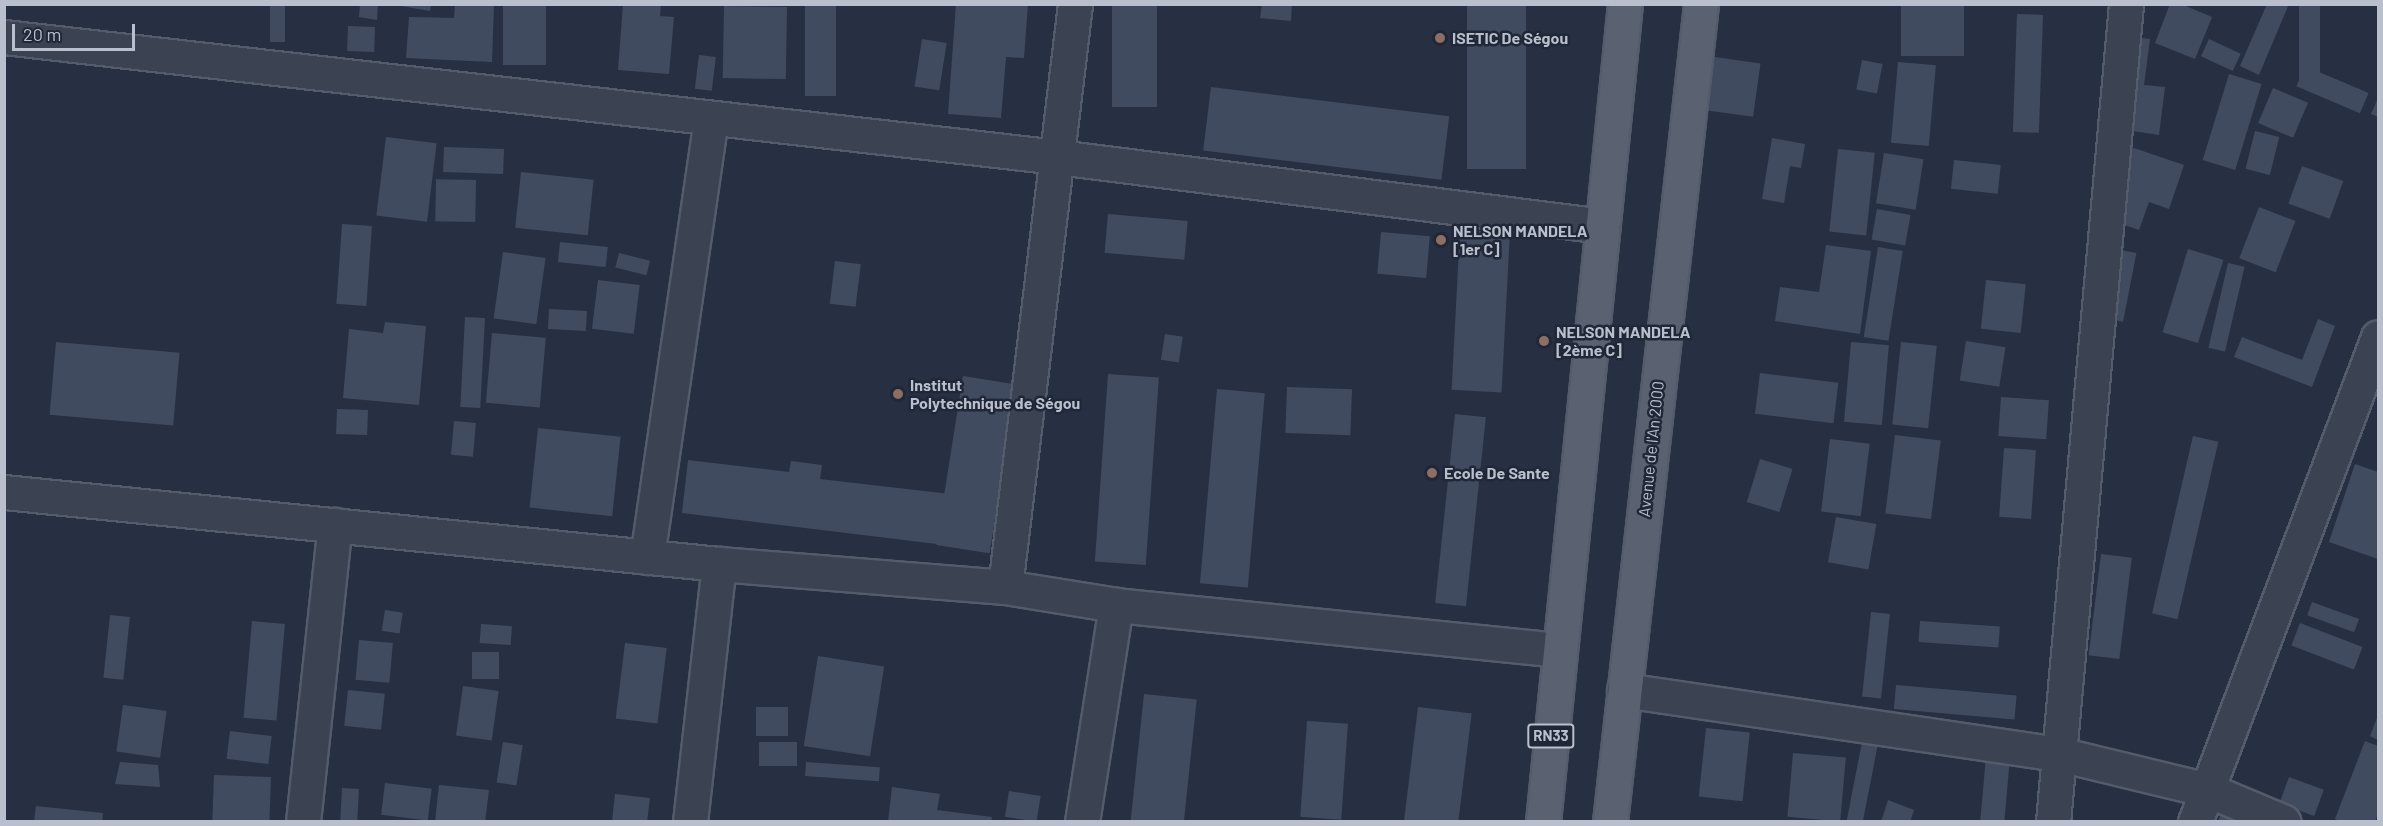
<!DOCTYPE html>
<html>
<head>
<meta charset="utf-8">
<style>
  body { margin:0 }
  #map { position:relative; width:2383px; height:826px; overflow:hidden; background:#273043; font-family:Barlow,sans-serif }
  div>[style] { position:absolute }
  .building>* { inset:0; background:#414b60; transform-origin:0 0 }
  .roads { filter:drop-shadow(2px 0 #545b6a) drop-shadow(-2px 0 #545b6a) drop-shadow(0 2px #545b6a) drop-shadow(0 -2px #545b6a) }
  .street>* { height:33px; margin:-16.5px; padding:0 16.5px; transform-origin:16.5px; border-radius:16.5px; background:#3b4353 }
  .primary>* { height:33px; margin:-16.5px; padding:0 16.5px; transform-origin:16.5px; border-radius:16.5px; background:#5a6272 }
  .dots>* { width:16px; height:16px; translate:-50% -50%; box-sizing:border-box; border:3px solid #202838; border-radius:50% }
  span { translate:-50% -50%; white-space:nowrap; text-align:center; line-height:1.15; -webkit-text-stroke:5px #202838; paint-order:stroke }
  .shield-label span { padding:2px 4px; background:#202838; border:2px solid; border-radius:4px; -webkit-text-stroke-width:0 }
  .shield-label { font-size:15px; color:#b9bfcc; font-weight:700 }
  .poi-label { font-size:16px; color:#b9bfcc; font-weight:700 }
  .left { translate:0 -50%; text-align:left }
  .street-label { font-size:16px; color:#b9bfcc }
  .frame { position:absolute; inset:0; border:6px solid #b9bfcc; pointer-events:none }
  .scale { position:absolute; left:12px; top:24px; width:123px; height:27px; box-sizing:border-box; border:3px solid #b9bfcc; border-top:0; padding-left:8px; font-size:18px; line-height:21px; white-space:nowrap; color:#b9bfcc; -webkit-text-stroke:4px #202838; paint-order:stroke }
</style>
</head>
<body>
<div id="map">
  <div class="building">
    <i style="left:270px;top:4px;width:15px;height:38px"></i>
    <i style="clip-path:polygon(360px 4px,378px 4px,377px 20px,359px 17px)"></i>
    <i style="clip-path:polygon(390px 4px,431px 4px,430px 11px)"></i>
    <i style="clip-path:polygon(455px 4px,494px 4px,492px 62px,406px 58px,409px 17px,454px 18px)"></i>
    <i style="left:503px;top:4px;width:43px;height:61px"></i>
    <i style="clip-path:polygon(623px 4px,661px 4px,660px 16px,674px 17px,669px 74px,618px 70px)"></i>
    <i style="left:805px;top:4px;width:31px;height:92px"></i>
    <i style="clip-path:polygon(956px 4px,1028px 4px,1024px 58px,1006px 57px,1001px 118px,948px 114px)"></i>
    <i style="left:1112px;top:4px;width:45px;height:103px"></i>
    <i style="clip-path:polygon(1262px 4px,1292px 4px,1291px 21px,1260px 18px)"></i>
    <i style="left:1467px;top:4px;width:59px;height:165px"></i>
    <i style="left:1901px;top:4px;width:63px;height:52px"></i>
    <i style="clip-path:polygon(2170px 4px,2181px 4px,2212px 17px,2195px 59px,2155px 43px)"></i>
    <i style="clip-path:polygon(2267px 4px,2289px 4px,2259px 75px,2240px 66px)"></i>
    <i style="left:2299px;top:4px;width:21px;height:76px"></i>
    <i style="left:724px;top:6px;width:63px;height:72px;rotate:1deg"></i>
    <i style="left:2017px;top:14px;width:26px;height:118px;rotate:2deg"></i>
    <i style="left:348px;top:26px;width:27px;height:25px;rotate:2deg"></i>
    <i style="clip-path:polygon(2125px 36px,2150px 39px,2144px 85px,2165px 87px,2159px 135px,2113px 128px)"></i>
    <i style="left:922px;top:39px;width:25px;height:48px;rotate:9deg"></i>
    <i style="left:2209px;top:39px;width:35px;height:19px;rotate:25deg"></i>
    <i style="left:699px;top:55px;width:17px;height:34px;rotate:7deg"></i>
    <i style="left:1708px;top:56px;width:53px;height:54px;rotate:8deg"></i>
    <i style="left:1862px;top:60px;width:21px;height:30px;rotate:11deg"></i>
    <i style="left:1898px;top:62px;width:38px;height:81px;rotate:5deg"></i>
    <i style="left:2305px;top:66px;width:69px;height:22px;rotate:23deg"></i>
    <i style="left:2229px;top:74px;width:34px;height:90px;rotate:17deg"></i>
    <i style="left:1211px;top:87px;width:240px;height:64px;rotate:7deg"></i>
    <i style="left:2273px;top:88px;width:38px;height:38px;rotate:23deg"></i>
    <i style="clip-path:polygon(2378px 98px,2378px 117px,2371px 114px)"></i>
    <i style="left:2255px;top:131px;width:25px;height:39px;rotate:14deg"></i>
    <i style="left:386px;top:137px;width:51px;height:79px;rotate:7deg"></i>
    <i style="clip-path:polygon(1772px 138px,1805px 144px,1801px 168px,1790px 166px,1784px 203px,1762px 199px)"></i>
    <i style="clip-path:polygon(2128px 146px,2184px 165px,2169px 209px,2149px 202px,2139px 230px,2105px 218px)"></i>
    <i style="left:444px;top:147px;width:60px;height:25px;rotate:2deg"></i>
    <i style="left:1838px;top:149px;width:37px;height:83px;rotate:6deg"></i>
    <i style="left:1884px;top:153px;width:40px;height:51px;rotate:9deg"></i>
    <i style="left:1954px;top:160px;width:47px;height:29px;rotate:6deg"></i>
    <i style="left:2302px;top:166px;width:44px;height:40px;rotate:20deg"></i>
    <i style="left:521px;top:172px;width:73px;height:56px;rotate:6deg"></i>
    <i style="left:476px;top:180px;width:42px;height:40px;rotate:91deg"></i>
    <i style="left:2259px;top:207px;width:39px;height:55px;rotate:21deg"></i>
    <i style="left:1877px;top:209px;width:34px;height:31px;rotate:10deg"></i>
    <i style="left:1108px;top:214px;width:80px;height:39px;rotate:5deg"></i>
    <i style="left:342px;top:224px;width:30px;height:80px;rotate:4deg"></i>
    <i style="left:1460px;top:230px;width:50px;height:160px;rotate:3deg"></i>
    <i style="left:1381px;top:232px;width:49px;height:42px;rotate:5deg"></i>
    <i style="left:560px;top:242px;width:48px;height:20px;rotate:6deg"></i>
    <i style="clip-path:polygon(1826px 245px,1871px 251px,1860px 334px,1775px 321px,1780px 287px,1819px 292px)"></i>
    <i style="left:1878px;top:247px;width:25px;height:91px;rotate:9deg"></i>
    <i style="left:2105px;top:247px;width:32px;height:70px;rotate:11deg"></i>
    <i style="left:2188px;top:249px;width:37px;height:87px;rotate:17deg"></i>
    <i style="left:503px;top:252px;width:43px;height:67px;rotate:8deg"></i>
    <i style="left:619px;top:253px;width:32px;height:15px;rotate:14deg"></i>
    <i style="left:835px;top:261px;width:26px;height:43px;rotate:7deg"></i>
    <i style="left:2228px;top:263px;width:17px;height:87px;rotate:13deg"></i>
    <i style="left:598px;top:280px;width:42px;height:49px;rotate:7deg"></i>
    <i style="left:1986px;top:280px;width:40px;height:49px;rotate:6deg"></i>
    <i style="left:549px;top:309px;width:38px;height:20px;rotate:3deg"></i>
    <i style="left:465px;top:317px;width:20px;height:90px;rotate:3deg"></i>
    <i style="clip-path:polygon(2318px 319px,2335px 326px,2312px 387px,2234px 357px,2242px 337px,2302px 360px)"></i>
    <i style="clip-path:polygon(385px 322px,426px 326px,419px 405px,343px 398px,349px 329px,383px 333px)"></i>
    <i style="left:492px;top:333px;width:54px;height:70px;rotate:5deg"></i>
    <i style="left:1165px;top:334px;width:18px;height:26px;rotate:9deg"></i>
    <i style="left:1966px;top:341px;width:40px;height:40px;rotate:9deg"></i>
    <i style="left:56px;top:342px;width:124px;height:73px;rotate:5deg"></i>
    <i style="left:1851px;top:342px;width:38px;height:80px;rotate:5deg"></i>
    <i style="left:1901px;top:342px;width:36px;height:83px;rotate:6deg"></i>
    <i style="left:1760px;top:373px;width:79px;height:41px;rotate:7deg"></i>
    <i style="left:1108px;top:374px;width:51px;height:188px;rotate:4deg"></i>
    <i style="left:963px;top:376px;width:54px;height:171px;rotate:9deg"></i>
    <i style="left:1287px;top:387px;width:65px;height:46px;rotate:2deg"></i>
    <i style="left:1217px;top:389px;width:48px;height:195px;rotate:5deg"></i>
    <i style="left:2001px;top:397px;width:48px;height:39px;rotate:4deg"></i>
    <i style="left:337px;top:409px;width:31px;height:25px;rotate:2deg"></i>
    <i style="left:1455px;top:414px;width:31px;height:190px;rotate:6deg"></i>
    <i style="left:454px;top:421px;width:22px;height:34px;rotate:5deg"></i>
    <i style="left:538px;top:428px;width:83px;height:80px;rotate:6deg"></i>
    <i style="left:1895px;top:435px;width:46px;height:79px;rotate:7deg"></i>
    <i style="left:2193px;top:436px;width:26px;height:182px;rotate:13deg"></i>
    <i style="left:1830px;top:439px;width:40px;height:73px;rotate:7deg"></i>
    <i style="left:2004px;top:448px;width:32px;height:69px;rotate:4deg"></i>
    <i style="left:1760px;top:459px;width:34px;height:45px;rotate:17deg"></i>
    <i style="clip-path:polygon(688px 460px,789px 472px,791px 461px,822px 465px,820px 479px,950px 494px,937px 544px,682px 513px)"></i>
    <i style="clip-path:polygon(2355px 464px,2378px 472px,2378px 559px,2329px 542px)"></i>
    <i style="left:1836px;top:517px;width:41px;height:46px;rotate:10deg"></i>
    <i style="left:2101px;top:554px;width:31px;height:102px;rotate:7deg"></i>
    <i style="left:2312px;top:602px;width:50px;height:14px;rotate:20deg"></i>
    <i style="left:385px;top:610px;width:18px;height:21px;rotate:9deg"></i>
    <i style="left:1871px;top:612px;width:19px;height:85px;rotate:6deg"></i>
    <i style="left:110px;top:615px;width:20px;height:63px;rotate:6deg"></i>
    <i style="left:252px;top:621px;width:33px;height:97px;rotate:5deg"></i>
    <i style="left:1920px;top:621px;width:80px;height:21px;rotate:4deg"></i>
    <i style="left:2300px;top:623px;width:67px;height:24px;rotate:21deg"></i>
    <i style="left:481px;top:624px;width:31px;height:19px;rotate:4deg"></i>
    <i style="left:359px;top:640px;width:34px;height:40px;rotate:5deg"></i>
    <i style="left:625px;top:643px;width:42px;height:76px;rotate:7deg"></i>
    <i style="left:472px;top:652px;width:27px;height:27px"></i>
    <i style="left:818px;top:656px;width:67px;height:91px;rotate:9deg"></i>
    <i style="left:1896px;top:685px;width:121px;height:24px;rotate:5deg"></i>
    <i style="left:463px;top:686px;width:36px;height:50px;rotate:8deg"></i>
    <i style="left:348px;top:690px;width:37px;height:36px;rotate:6deg"></i>
    <i style="left:1144px;top:694px;width:53px;height:129px;rotate:6deg"></i>
    <i style="left:123px;top:705px;width:44px;height:47px;rotate:8deg"></i>
    <i style="left:756px;top:707px;width:32px;height:29px"></i>
    <i style="left:1418px;top:707px;width:54px;height:116px;rotate:7deg"></i>
    <i style="clip-path:polygon(2378px 715px,2378px 740px,2370px 736px)"></i>
    <i style="left:1307px;top:721px;width:41px;height:96px;rotate:4deg"></i>
    <i style="left:1706px;top:728px;width:44px;height:69px;rotate:6deg"></i>
    <i style="left:230px;top:731px;width:42px;height:28px;rotate:7deg"></i>
    <i style="clip-path:polygon(2365px 741px,2378px 746px,2378px 813px,2375px 822px,2342px 822px,2335px 819px)"></i>
    <i style="left:503px;top:742px;width:20px;height:41px;rotate:9deg"></i>
    <i style="left:759px;top:742px;width:38px;height:24px"></i>
    <i style="left:1862px;top:742px;width:16px;height:81px;rotate:11deg"></i>
    <i style="left:1793px;top:753px;width:53px;height:64px;rotate:5deg"></i>
    <i style="left:1986px;top:756px;width:24px;height:66px;rotate:5deg"></i>
    <i style="clip-path:polygon(120px 762px,158px 765px,160px 787px,115px 784px)"></i>
    <i style="left:806px;top:762px;width:74px;height:14px;rotate:4deg"></i>
    <i style="left:214px;top:775px;width:57px;height:47px;rotate:2deg"></i>
    <i style="left:2289px;top:777px;width:37px;height:28px;rotate:20deg"></i>
    <i style="left:385px;top:783px;width:47px;height:32px;rotate:7deg"></i>
    <i style="clip-path:polygon(439px 785px,489px 790px,485px 822px,435px 822px)"></i>
    <i style="clip-path:polygon(892px 787px,940px 794px,937px 810px,992px 817px,991px 822px,888px 822px)"></i>
    <i style="left:342px;top:788px;width:17px;height:34px;rotate:3deg"></i>
    <i style="left:1009px;top:791px;width:32px;height:26px;rotate:9deg"></i>
    <i style="clip-path:polygon(615px 794px,650px 798px,647px 822px,612px 822px)"></i>
    <i style="clip-path:polygon(1888px 800px,1914px 810px,1910px 822px,1881px 822px)"></i>
    <i style="clip-path:polygon(36px 806px,103px 813px,102px 822px,34px 822px)"></i>
    <i style="clip-path:polygon(2220px 816px,2233px 821px,2233px 822px,2218px 822px)"></i>
  </div>
  <div class="roads">
    <div class="street">
      <i style="left:4px;top:37px;width:1061px;rotate:6.5deg"></i>
      <i style="left:1058px;top:157px;width:549px;rotate:7.22deg"></i>
      <i style="left:4px;top:492px;width:719px;rotate:5.75deg"></i>
      <i style="left:719px;top:564px;width:287px;rotate:4.6deg"></i>
      <i style="left:1005px;top:587px;width:112px;rotate:9.2deg"></i>
      <i style="left:1116px;top:605px;width:445px;rotate:5.8deg"></i>
      <i style="left:647px;top:557px;width:443px;rotate:-81.7deg"></i>
      <i style="left:1005px;top:587px;width:587px;rotate:-83.15deg"></i>
      <i style="left:1624px;top:690px;width:440px;rotate:8.4deg"></i>
      <i style="left:2059px;top:754px;width:153px;rotate:13.6deg"></i>
      <i style="left:2208px;top:790px;width:82px;rotate:22.8deg"></i>
      <i style="left:303px;top:822px;width:299px;rotate:-83.9deg"></i>
      <i style="left:690px;top:822px;width:260px;rotate:-83.6deg"></i>
      <i style="left:1082px;top:822px;width:220px;rotate:-81.1deg"></i>
      <i style="left:2053px;top:822px;width:821px;rotate:-84.9deg"></i>
      <i style="left:2195px;top:822px;width:518px;rotate:-69.33deg"></i>
    </div>
    <div class="primary">
      <i style="left:1543px;top:822px;width:822px;rotate:-84.28deg"></i>
      <i style="left:1610px;top:822px;width:823px;rotate:-83.65deg"></i>
    </div>
  </div>
  <div class="dots">
    <i style="left:1440px;top:38px;background:#8d6e63"></i>
    <i style="left:1441px;top:240px;background:#8d6e63"></i>
    <i style="left:1544px;top:341px;background:#8d6e63"></i>
    <i style="left:898px;top:394px;background:#8d6e63"></i>
    <i style="left:1432px;top:473px;background:#8d6e63"></i>
  </div>
  <div class="shield-label">
    <span style="left:1551px;top:736px">RN33</span>
  </div>
  <div class="poi-label">
    <span class="left" style="left:1452px;top:38px">ISETIC De Ségou</span>
    <span class="left" style="left:1453px;top:240px">NELSON MANDELA<br>[1er C]</span>
    <span class="left" style="left:1556px;top:341px">NELSON MANDELA<br>[2ème C]</span>
    <span class="left" style="left:910px;top:394px">Institut<br>Polytechnique de Ségou</span>
    <span class="left" style="left:1444px;top:473px">Ecole De Sante</span>
  </div>
  <div class="street-label">
    <span style="left:1651px;top:449px;rotate:-84deg">Avenue de l'An 2000</span>
  </div>
  <div class="frame"></div>
  <div class="scale">20 m</div>
</div>
</body>
</html>
